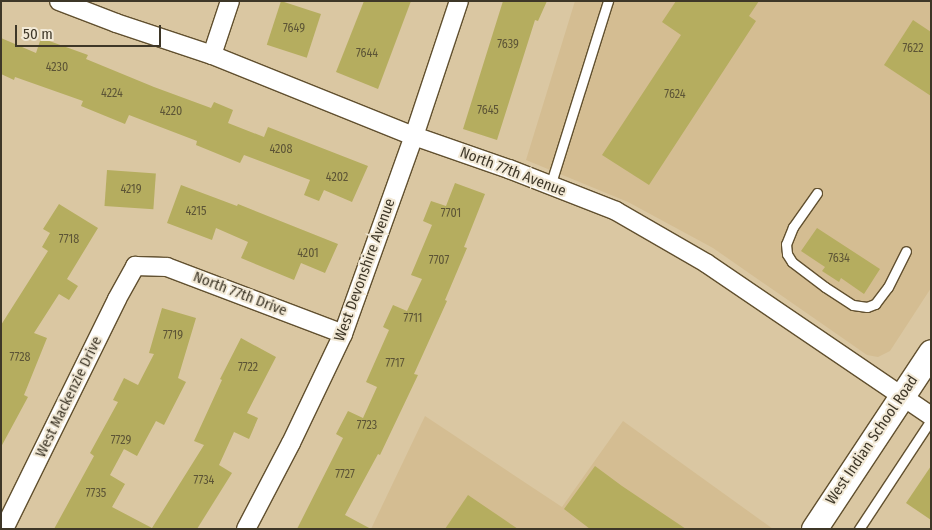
<!DOCTYPE html>
<html>
<head>
<meta charset="utf-8">
<style>
  body { margin:0 }
  #map { position:relative; width:932px; height:530px; overflow:hidden; background:#dac7a2; font-family:"Fira Sans Condensed",sans-serif }
  div>[style] { position:absolute }
  .built>* { inset:0; background:#d4bd92 }
  .building>* { inset:0; background:#b5ad5f; transform-origin:0 0 }
  .roads { filter:drop-shadow(1px 0 #61502f) drop-shadow(-1px 0 #61502f) drop-shadow(0 1px #61502f) drop-shadow(0 -1px #61502f) }
  .service>* { height:9px; margin:-4.5px; padding:0 4.5px; transform-origin:4.5px; border-radius:4.5px; background:#fff }
  .minor>* { height:18px; margin:-9px; padding:0 9px; transform-origin:9px; border-radius:9px; background:#fff }
  .secondary>* { height:25px; margin:-12.5px; padding:0 12.5px; transform-origin:12.5px; border-radius:12.5px; background:#fff }
  span { translate:-50% -50%; white-space:nowrap; text-align:center; line-height:1.15; -webkit-text-stroke:4px #f2e9d6; paint-order:stroke }
  .number-label { font-size:12px; color:#5c5436 }
  .number-label span { -webkit-text-stroke-width:0 }
  .street-label { font-size:15px; color:#3e3728 }
  .frame { position:absolute; inset:0; border:2px solid #3e3728; pointer-events:none }
  .scale { position:absolute; left:15px; top:25px; width:146px; height:22px; box-sizing:border-box; border:2px solid #3e3728; border-top:0; padding-left:6px; font-size:15px; line-height:18px; white-space:nowrap; color:#3e3728; -webkit-text-stroke:4px #f2e9d6; paint-order:stroke }
</style>
</head>
<body>
<div id="map">
  <div class="built">
    <i style="clip-path:polygon(575px 1px,931px 1px,931px 288px,890px 351px,878px 357px,867px 355px,713px 248px,628px 202px,526px 160px)"></i>
    <i style="clip-path:polygon(425px 416px,562px 507px,623px 421px,773px 529px,371px 529px)"></i>
  </div>
  <div class="building">
    <i style="left:281px;top:1px;width:42px;height:46px;rotate:18deg"></i>
    <i style="clip-path:polygon(364px 1px,411px 1px,378px 89px,336px 72px)"></i>
    <i style="clip-path:polygon(503px 1px,547px 1px,538px 21px,535px 20px,497px 140px,463px 129px)"></i>
    <i style="clip-path:polygon(676px 1px,759px 1px,749px 16px,756px 21px,649px 185px,602px 155px,681px 35px,662px 22px)"></i>
    <i style="clip-path:polygon(913px 20px,931px 32px,931px 96px,884px 65px)"></i>
    <i style="clip-path:polygon(1px 38px,36px 53px,41px 38px,88px 55px,86px 59px,154px 87px,211px 108px,214px 102px,233px 110px,228px 123px,264px 137px,268px 127px,368px 166px,352px 202px,324px 190px,319px 201px,304px 195px,310px 180px,244px 155px,240px 163px,196px 145px,197px 141px,129px 115px,125px 124px,81px 106px,83px 101px,15px 77px,14px 80px,1px 74px)"></i>
    <i style="left:107px;top:170px;width:49px;height:36px;rotate:4deg"></i>
    <i style="clip-path:polygon(455px 183px,485px 194px,464px 247px,467px 248px,445px 300px,447px 301px,414px 374px,418px 375px,380px 455px,378px 454px,345px 515px,371px 529px,297px 529px,343px 438px,336px 434px,348px 411px,363px 418px,377px 387px,366px 382px,389px 330px,383px 327px,393px 305px,407px 311px,422px 279px,411px 275px,432px 225px,423px 221px,431px 201px,446px 206px)"></i>
    <i style="clip-path:polygon(181px 185px,237px 206px,238px 204px,338px 244px,325px 273px,301px 263px,294px 280px,241px 258px,248px 242px,216px 228px,212px 240px,167px 223px)"></i>
    <i style="clip-path:polygon(59px 204px,98px 228px,67px 279px,78px 286px,69px 300px,59px 294px,34px 333px,47px 338px,24px 395px,28px 397px,1px 447px,1px 325px,48px 251px,42px 247px,50px 233px,43px 229px)"></i>
    <i style="clip-path:polygon(817px 228px,880px 269px,864px 294px,841px 278px,839px 282px,822px 271px,825px 267px,801px 251px)"></i>
    <i style="clip-path:polygon(162px 308px,196px 318px,178px 378px,186px 382px,164px 425px,156px 421px,137px 456px,124px 449px,110px 475px,125px 484px,112px 507px,152px 528px,204px 445px,194px 441px,222px 380px,220px 379px,241px 338px,276px 357px,247px 413px,258px 418px,249px 439px,234px 432px,219px 465px,232px 473px,197px 529px,54px 529px,94px 456px,90px 453px,118px 402px,113px 400px,124px 378px,138px 385px,154px 354px,149px 353px)"></i>
    <i style="clip-path:polygon(595px 466px,622px 486px,686px 529px,590px 529px,564px 509px)"></i>
    <i style="clip-path:polygon(931px 466px,931px 520px,906px 503px)"></i>
    <i style="clip-path:polygon(468px 495px,518px 529px,445px 529px)"></i>
  </div>
  <div class="roads">
    <div class="service">
      <i style="left:550px;top:186px;width:194px;rotate:-72.6deg"></i>
      <i style="left:817px;top:193px;width:42px;rotate:125.2deg"></i>
      <i style="left:793px;top:227px;width:18px;rotate:112deg"></i>
      <i style="left:786px;top:244px;width:10px;rotate:84deg"></i>
      <i style="left:787px;top:254px;width:9px;rotate:58deg"></i>
      <i style="left:792px;top:262px;width:41px;rotate:37.1deg"></i>
      <i style="left:825px;top:287px;width:33px;rotate:33deg"></i>
      <i style="left:853px;top:305px;width:14px;rotate:8deg"></i>
      <i style="left:867px;top:307px;width:9px;rotate:-21deg"></i>
      <i style="left:875px;top:304px;width:21px;rotate:-53deg"></i>
      <i style="left:888px;top:287px;width:40px;rotate:-63.4deg"></i>
      <i style="left:859px;top:529px;width:131px;rotate:-56.6deg"></i>
    </div>
    <div class="minor">
      <i style="left:59px;top:1px;width:61px;rotate:21.1deg"></i>
      <i style="left:116px;top:23px;width:101px;rotate:18.4deg"></i>
      <i style="left:212px;top:55px;width:218px;rotate:21.9deg"></i>
      <i style="left:414px;top:136px;width:101px;rotate:19.2deg"></i>
      <i style="left:509px;top:169px;width:115px;rotate:21.4deg"></i>
      <i style="left:616px;top:211px;width:104px;rotate:30deg"></i>
      <i style="left:706px;top:263px;width:272px;rotate:34.2deg"></i>
      <i style="left:212px;top:55px;width:57px;rotate:-71.6deg"></i>
      <i style="left:4px;top:529px;width:256px;rotate:-63.8deg"></i>
      <i style="left:117px;top:299px;width:38px;rotate:-61deg"></i>
      <i style="left:135px;top:266px;width:32px;rotate:2deg"></i>
      <i style="left:167px;top:267px;width:188px;rotate:20.8deg"></i>
      <i style="left:246px;top:529px;width:97px;rotate:-62.4deg"></i>
      <i style="left:291px;top:443px;width:121px;rotate:-64.5deg"></i>
      <i style="left:343px;top:334px;width:210px;rotate:-70.3deg"></i>
      <i style="left:414px;top:136px;width:142px;rotate:-71.6deg"></i>
    </div>
    <div class="secondary">
      <i style="left:814px;top:529px;width:212px;rotate:-56.5deg"></i>
    </div>
  </div>
  <div class="number-label">
    <span style="left:294px;top:29px">7649</span>
    <span style="left:508px;top:45px">7639</span>
    <span style="left:913px;top:49px">7622</span>
    <span style="left:367px;top:54px">7644</span>
    <span style="left:57px;top:68px">4230</span>
    <span style="left:112px;top:94px">4224</span>
    <span style="left:675px;top:95px">7624</span>
    <span style="left:488px;top:111px">7645</span>
    <span style="left:171px;top:112px">4220</span>
    <span style="left:281px;top:150px">4208</span>
    <span style="left:337px;top:178px">4202</span>
    <span style="left:131px;top:190px">4219</span>
    <span style="left:196px;top:212px">4215</span>
    <span style="left:451px;top:214px">7701</span>
    <span style="left:69px;top:240px">7718</span>
    <span style="left:308px;top:254px">4201</span>
    <span style="left:839px;top:259px">7634</span>
    <span style="left:439px;top:261px">7707</span>
    <span style="left:413px;top:319px">7711</span>
    <span style="left:173px;top:336px">7719</span>
    <span style="left:20px;top:358px">7728</span>
    <span style="left:395px;top:364px">7717</span>
    <span style="left:248px;top:368px">7722</span>
    <span style="left:367px;top:426px">7723</span>
    <span style="left:121px;top:441px">7729</span>
    <span style="left:345px;top:475px">7727</span>
    <span style="left:204px;top:481px">7734</span>
    <span style="left:96px;top:494px">7735</span>
  </div>
  <div class="street-label">
    <span style="left:513px;top:172px;rotate:21deg">North 77th Avenue</span>
    <span style="left:365px;top:270px;rotate:-70deg">West Devonshire Avenue</span>
    <span style="left:240px;top:294px;rotate:21deg">North 77th Drive</span>
    <span style="left:69px;top:397px;rotate:-64deg">West Mackenzie Drive</span>
    <span style="left:872px;top:440px;rotate:-56deg">West Indian School Road</span>
  </div>
  <div class="frame"></div>
  <div class="scale">50 m</div>
</div>
</body>
</html>
